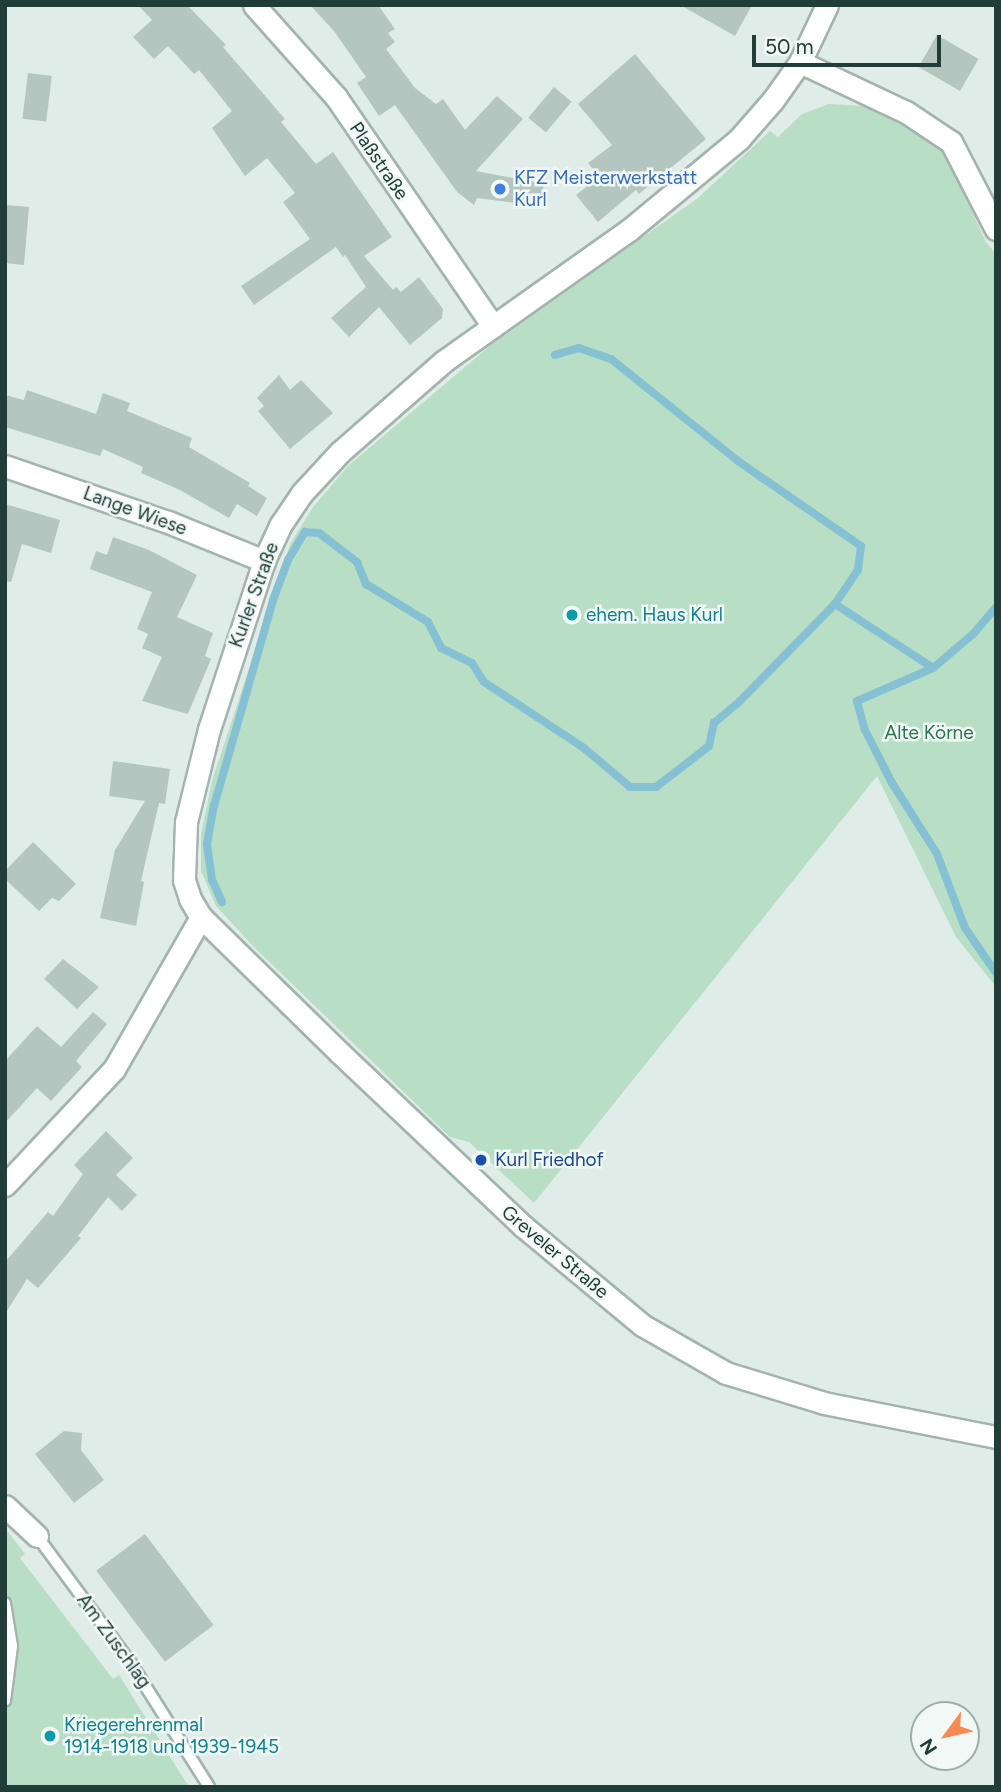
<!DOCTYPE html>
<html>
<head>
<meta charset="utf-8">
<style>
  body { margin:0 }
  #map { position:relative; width:1001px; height:1792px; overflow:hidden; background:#e0ece7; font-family:Figtree,sans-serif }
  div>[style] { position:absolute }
  .green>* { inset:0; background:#b8dec5 }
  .stream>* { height:8px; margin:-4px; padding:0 4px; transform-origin:4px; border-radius:4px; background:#85c1d3 }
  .building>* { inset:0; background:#b5c6c1; transform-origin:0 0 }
  .roads { filter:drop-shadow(2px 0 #a3b4af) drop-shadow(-2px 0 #a3b4af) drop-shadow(0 2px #a3b4af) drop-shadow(0 -2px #a3b4af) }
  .lane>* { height:10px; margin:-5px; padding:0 5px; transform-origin:5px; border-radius:5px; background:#fff }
  .street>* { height:21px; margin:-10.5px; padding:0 10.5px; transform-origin:10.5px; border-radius:10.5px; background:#fff }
  .secondary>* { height:21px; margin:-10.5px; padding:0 10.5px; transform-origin:10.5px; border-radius:10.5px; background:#fff }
  .dots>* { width:19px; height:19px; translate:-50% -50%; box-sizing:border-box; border:4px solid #f1f8f5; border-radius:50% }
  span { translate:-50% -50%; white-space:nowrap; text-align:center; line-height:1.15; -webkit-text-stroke:5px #f1f8f5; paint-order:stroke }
  .street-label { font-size:19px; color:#203d37 }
  .shop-label { font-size:19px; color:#366cbe }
  .left { translate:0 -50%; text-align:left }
  .culture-label { font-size:19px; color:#0d838f }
  .park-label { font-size:19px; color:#29754d }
  .transit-label { font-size:19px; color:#164399 }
  .frame { position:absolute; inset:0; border:7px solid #203d37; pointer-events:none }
  .north { position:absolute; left:910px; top:1701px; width:70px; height:70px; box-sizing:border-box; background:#f1f8f5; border:2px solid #9dada9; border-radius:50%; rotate:237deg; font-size:19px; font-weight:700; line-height:28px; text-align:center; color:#203d37 }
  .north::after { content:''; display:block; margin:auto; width:24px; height:32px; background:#f78952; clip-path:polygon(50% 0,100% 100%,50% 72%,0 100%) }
  .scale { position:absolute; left:752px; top:35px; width:189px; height:32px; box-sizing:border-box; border:4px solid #203d37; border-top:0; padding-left:9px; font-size:21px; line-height:24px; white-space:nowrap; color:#203d37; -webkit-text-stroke:5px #f1f8f5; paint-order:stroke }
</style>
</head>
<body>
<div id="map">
  <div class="green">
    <i style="clip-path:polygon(829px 104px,865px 106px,904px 122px,945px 153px,986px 242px,996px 254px,996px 987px,956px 937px,877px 776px,534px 1203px,469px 1142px,450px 1137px,251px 944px,216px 906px,201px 871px,201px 834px,212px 781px,290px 544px,313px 507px,349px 465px,491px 345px,698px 198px,770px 131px,778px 137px,802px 114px)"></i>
    <i style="clip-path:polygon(8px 1532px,25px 1554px,20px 1558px,113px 1679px,119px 1675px,189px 1787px,5px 1787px,5px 1533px)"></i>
  </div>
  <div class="stream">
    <i style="left:835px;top:604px;width:117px;rotate:33.1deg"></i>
    <i style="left:996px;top:607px;width:35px;rotate:130deg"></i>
    <i style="left:973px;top:634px;width:52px;rotate:139.6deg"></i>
    <i style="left:933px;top:668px;width:83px;rotate:156.5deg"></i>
    <i style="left:857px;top:701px;width:30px;rotate:75deg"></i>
    <i style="left:865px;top:730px;width:59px;rotate:63deg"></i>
    <i style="left:892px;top:783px;width:84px;rotate:57.6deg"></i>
    <i style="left:937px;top:854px;width:79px;rotate:69.3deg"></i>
    <i style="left:965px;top:928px;width:55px;rotate:55.4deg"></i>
    <i style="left:222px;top:902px;width:24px;rotate:-114deg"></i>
    <i style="left:212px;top:880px;width:36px;rotate:-98deg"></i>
    <i style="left:207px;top:844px;width:39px;rotate:-80deg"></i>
    <i style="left:214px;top:806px;width:214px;rotate:-74deg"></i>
    <i style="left:273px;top:600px;width:43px;rotate:-69.4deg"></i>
    <i style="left:288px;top:560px;width:33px;rotate:-59deg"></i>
    <i style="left:305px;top:532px;width:14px;rotate:4deg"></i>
    <i style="left:319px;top:533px;width:48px;rotate:37.3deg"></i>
    <i style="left:357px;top:562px;width:24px;rotate:68deg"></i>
    <i style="left:366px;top:584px;width:73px;rotate:31.5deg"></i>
    <i style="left:428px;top:622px;width:29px;rotate:63deg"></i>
    <i style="left:441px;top:648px;width:34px;rotate:26deg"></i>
    <i style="left:472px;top:663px;width:22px;rotate:58deg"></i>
    <i style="left:484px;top:682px;width:120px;rotate:33.4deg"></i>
    <i style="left:584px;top:748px;width:60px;rotate:40.3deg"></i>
    <i style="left:630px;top:787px;width:26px"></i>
    <i style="left:656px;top:787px;width:67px;rotate:-37.7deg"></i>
    <i style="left:709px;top:746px;width:24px;rotate:-78deg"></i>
    <i style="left:714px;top:723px;width:33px;rotate:-40deg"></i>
    <i style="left:739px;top:702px;width:137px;rotate:-45.6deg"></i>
    <i style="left:835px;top:604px;width:41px;rotate:-55.9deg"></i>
    <i style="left:858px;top:570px;width:24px;rotate:-83deg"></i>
    <i style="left:861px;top:546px;width:150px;rotate:-145.4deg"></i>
    <i style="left:738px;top:461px;width:163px;rotate:-141.2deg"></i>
    <i style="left:611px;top:359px;width:34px;rotate:-161deg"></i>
    <i style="left:579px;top:348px;width:25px;rotate:164deg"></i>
  </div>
  <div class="building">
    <i style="clip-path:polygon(138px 5px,187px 5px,226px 45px,223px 47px,285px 119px,281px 122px,316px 164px,333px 152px,392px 237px,364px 256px,393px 290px,396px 287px,401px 292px,419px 277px,443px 309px,442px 318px,410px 345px,379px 307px,349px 337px,331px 318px,366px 287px,345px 255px,343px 257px,336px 247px,254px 305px,241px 286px,310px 239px,283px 202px,295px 193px,267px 158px,245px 176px,212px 128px,232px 111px,199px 70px,194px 74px,168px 46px,154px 59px,133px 37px,152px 20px)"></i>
    <i style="clip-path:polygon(310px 5px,378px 5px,395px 29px,388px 33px,395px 42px,386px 49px,415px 88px,436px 104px,443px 99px,465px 130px,497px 96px,523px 119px,476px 171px,544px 184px,540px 206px,477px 198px,474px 205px,457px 192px,395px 105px,379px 116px,357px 83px,366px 77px,334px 31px)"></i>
    <i style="clip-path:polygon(680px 5px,752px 5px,735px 36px)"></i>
    <i style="left:937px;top:35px;width:48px;height:37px;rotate:30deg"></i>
    <i style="clip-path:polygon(635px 54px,706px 139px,639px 194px,636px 190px,598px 222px,576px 195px,599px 177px,588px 163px,612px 145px,578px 104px)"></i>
    <i style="left:28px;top:73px;width:24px;height:46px;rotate:7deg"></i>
    <i style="left:554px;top:87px;width:23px;height:40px;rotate:40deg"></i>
    <i style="clip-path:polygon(7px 205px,29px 207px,24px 265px,5px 263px)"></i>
    <i style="clip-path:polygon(279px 375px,290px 390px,301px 380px,333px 413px,290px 449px,258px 411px,264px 406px,257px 398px)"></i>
    <i style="clip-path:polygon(27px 390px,96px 414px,103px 393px,130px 403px,127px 411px,192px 438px,189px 447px,250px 483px,248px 486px,267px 498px,257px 516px,237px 504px,229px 518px,180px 490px,141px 473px,143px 467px,103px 449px,100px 456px,5px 427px,5px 395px,24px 400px)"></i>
    <i style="clip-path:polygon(5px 504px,60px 520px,51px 553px,22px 544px,11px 582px,5px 581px)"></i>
    <i style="clip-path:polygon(113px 537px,149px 550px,197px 575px,177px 617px,213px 633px,205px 656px,211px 659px,188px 714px,142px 701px,162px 657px,142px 648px,148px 634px,137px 629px,152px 592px,90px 569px,96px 551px,107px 555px)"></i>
    <i style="clip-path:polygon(113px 761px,170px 769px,165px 804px,159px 803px,141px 881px,144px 882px,136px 926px,100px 918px,115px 850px,145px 801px,109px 796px)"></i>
    <i style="clip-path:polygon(33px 842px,76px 884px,59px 901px,52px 898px,39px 911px,5px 879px,5px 871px)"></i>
    <i style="clip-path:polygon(63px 959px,99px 987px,77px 1009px,44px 979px)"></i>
    <i style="clip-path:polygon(93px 1012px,107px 1024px,76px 1061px,82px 1067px,51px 1101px,37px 1088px,5px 1123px,5px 1061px,37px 1026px,61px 1047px)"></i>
    <i style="clip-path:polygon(106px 1131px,133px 1158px,116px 1175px,137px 1195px,122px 1211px,108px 1197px,78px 1236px,81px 1238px,38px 1288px,27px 1279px,5px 1314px,5px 1262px,48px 1212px,53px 1216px,83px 1174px,74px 1165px)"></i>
    <i style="clip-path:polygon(64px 1431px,82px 1433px,81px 1450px,104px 1480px,74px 1503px,35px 1454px)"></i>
    <i style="left:145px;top:1534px;width:114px;height:61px;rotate:53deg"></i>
  </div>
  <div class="roads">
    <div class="lane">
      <i style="left:37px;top:1536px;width:160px;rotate:53.6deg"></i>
      <i style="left:132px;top:1665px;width:144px;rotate:57.7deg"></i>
      <i style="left:5px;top:1603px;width:44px;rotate:80.8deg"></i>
      <i style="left:12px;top:1646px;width:55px;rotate:97.3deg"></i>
    </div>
    <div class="street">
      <i style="left:800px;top:62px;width:117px;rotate:25.3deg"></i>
      <i style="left:906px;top:112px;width:54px;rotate:33.7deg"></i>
      <i style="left:951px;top:142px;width:98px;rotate:62.7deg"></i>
      <i style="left:5px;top:466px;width:172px;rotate:19deg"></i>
      <i style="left:168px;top:522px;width:104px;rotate:22.1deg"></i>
      <i style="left:5px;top:1506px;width:44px;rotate:43.2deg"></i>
    </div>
    <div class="secondary">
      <i style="left:254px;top:5px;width:123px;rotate:48.3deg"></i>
      <i style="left:336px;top:97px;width:278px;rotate:55.6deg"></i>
      <i style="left:827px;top:5px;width:63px;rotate:115.3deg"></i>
      <i style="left:800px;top:62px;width:47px;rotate:125.4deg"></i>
      <i style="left:773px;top:100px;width:52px;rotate:131.1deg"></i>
      <i style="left:739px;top:139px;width:143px;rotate:140.4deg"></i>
      <i style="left:629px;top:230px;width:227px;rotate:144.7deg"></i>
      <i style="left:444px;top:361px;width:138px;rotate:138.8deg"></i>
      <i style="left:340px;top:452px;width:56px;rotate:132.8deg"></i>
      <i style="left:302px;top:493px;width:40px;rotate:124deg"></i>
      <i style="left:280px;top:526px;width:38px;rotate:115deg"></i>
      <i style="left:264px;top:561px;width:177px;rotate:108.1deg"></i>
      <i style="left:209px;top:729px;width:96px;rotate:103.9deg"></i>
      <i style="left:186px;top:822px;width:58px;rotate:92deg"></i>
      <i style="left:184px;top:880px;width:20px;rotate:72deg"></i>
      <i style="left:190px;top:899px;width:21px;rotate:59deg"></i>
      <i style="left:201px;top:917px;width:194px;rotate:44.4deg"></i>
      <i style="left:340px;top:1053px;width:253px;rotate:43.4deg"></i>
      <i style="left:524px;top:1227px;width:153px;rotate:39.7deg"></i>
      <i style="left:642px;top:1325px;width:97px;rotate:29.7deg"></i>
      <i style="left:726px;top:1373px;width:102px;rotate:17deg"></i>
      <i style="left:824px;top:1403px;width:175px;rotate:11.2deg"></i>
      <i style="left:5px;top:1185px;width:159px;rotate:-46.8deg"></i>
      <i style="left:114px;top:1069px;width:175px;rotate:-60.2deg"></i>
    </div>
  </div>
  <div class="dots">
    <i style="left:500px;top:189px;background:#3f7fe0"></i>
    <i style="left:572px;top:615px;background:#0f9aa8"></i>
    <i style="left:481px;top:1160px;background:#1a4fb4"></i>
    <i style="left:50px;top:1736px;background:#0f9aa8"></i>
  </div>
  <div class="street-label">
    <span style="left:379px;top:161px;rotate:56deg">Plaßstraße</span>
    <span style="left:135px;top:511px;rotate:20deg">Lange Wiese</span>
    <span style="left:254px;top:595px;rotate:-70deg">Kurler Straße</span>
    <span style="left:555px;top:1252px;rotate:40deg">Greveler Straße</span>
    <span style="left:114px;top:1641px;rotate:54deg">Am Zuschlag</span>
  </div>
  <div class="shop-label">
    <span class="left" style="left:514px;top:189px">KFZ Meisterwerkstatt<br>Kurl</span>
  </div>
  <div class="culture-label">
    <span class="left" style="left:586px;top:615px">ehem. Haus Kurl</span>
    <span class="left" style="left:64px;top:1736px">Kriegerehrenmal<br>1914-1918 und 1939-1945</span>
  </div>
  <div class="park-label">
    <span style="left:929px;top:733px">Alte Körne</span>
  </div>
  <div class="transit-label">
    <span class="left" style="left:495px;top:1160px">Kurl Friedhof</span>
  </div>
  <div class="frame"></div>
  <div class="north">N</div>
  <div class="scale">50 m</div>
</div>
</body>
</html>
